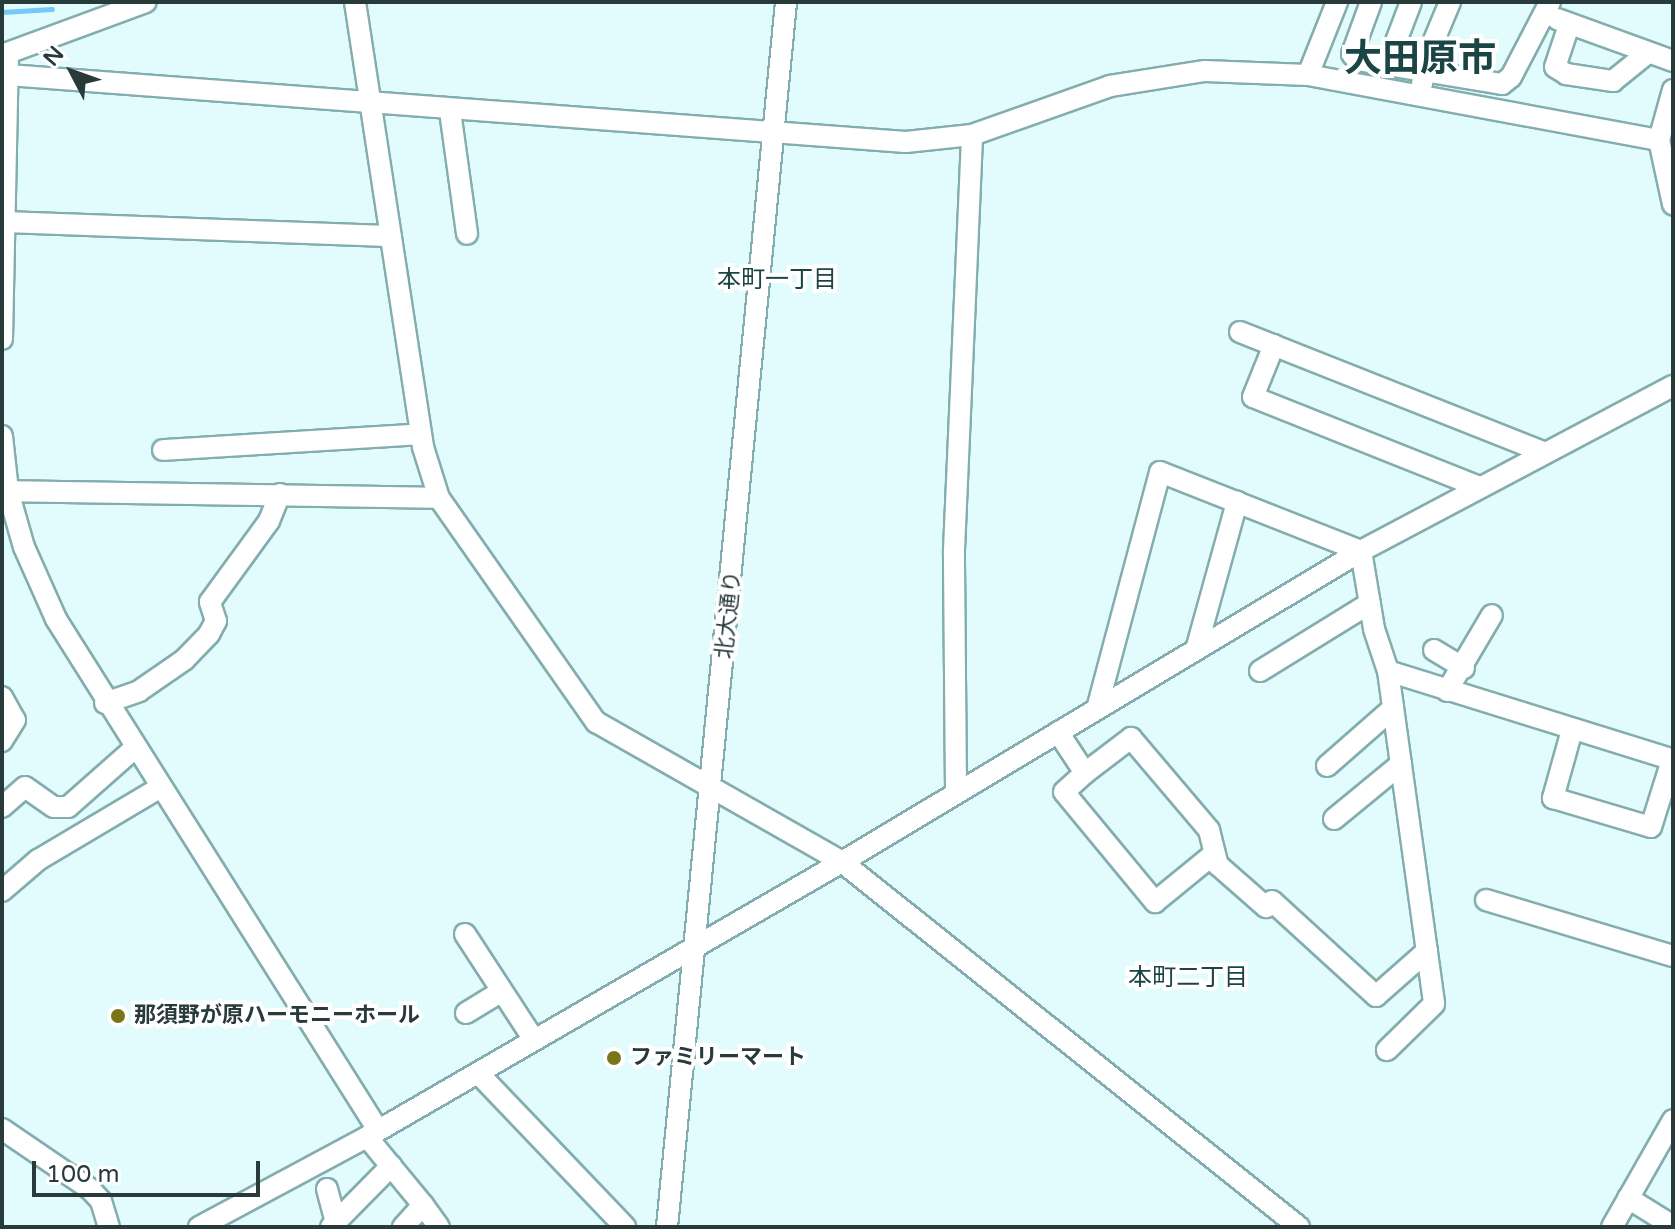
<!DOCTYPE html>
<html>
<head>
<meta charset="utf-8">
<style>
  body { margin:0 }
  #map { position:relative; width:1675px; height:1229px; overflow:hidden; background:#e2fcfd; font-family:"Varela Round","Noto Sans JP",sans-serif }
  div>[style] { position:absolute }
  .stream>* { height:5px; margin:-2.5px; padding:0 2.5px; transform-origin:2.5px; border-radius:2.5px; background:#75c8f8 }
  .roads { filter:drop-shadow(2px 0 #83adae) drop-shadow(-2px 0 #83adae) drop-shadow(0 2px #83adae) drop-shadow(0 -2px #83adae) }
  .minor>* { height:20px; margin:-10px; padding:0 10px; transform-origin:10px; border-radius:10px; background:#fff }
  .dots>* { width:22px; height:22px; translate:-50% -50%; box-sizing:border-box; border:4px solid #fff; border-radius:50% }
  span { translate:-50% -50%; white-space:nowrap; text-align:center; line-height:1.15; -webkit-text-stroke:8px #fff; paint-order:stroke }
  .street-label { font-size:22px; color:#293a3b }
  .poi-label { font-size:22px; color:#293a3b; font-weight:700 }
  .left { translate:0 -50%; text-align:left }
  .neighbourhood-label { font-size:24px; color:#1b4445 }
  .town-label { font-size:38px; color:#1b4445; font-weight:700 }
  .frame { position:absolute; inset:0; border:4px solid #293a3b; pointer-events:none }
  .north { position:absolute; left:32px; top:32px; width:80px; height:80px; -webkit-text-stroke:6px #fff; paint-order:stroke; rotate:311deg; font-size:22px; font-weight:700; line-height:32px; text-align:center; color:#293a3b }
  .north::after { content:''; display:block; margin:auto; width:28px; height:36px; background:#293a3b; clip-path:polygon(50% 0,100% 100%,50% 72%,0 100%) }
  .scale { position:absolute; left:32px; top:1161px; width:228px; height:36px; box-sizing:border-box; border:4px solid #293a3b; border-top:0; padding-left:10px; font-size:24px; line-height:28px; white-space:nowrap; color:#293a3b; -webkit-text-stroke:6px #fff; paint-order:stroke }
</style>
</head>
<body>
<div id="map">
  <div class="stream">
    <i style="left:2px;top:12px;width:50px;rotate:-3.4deg"></i>
  </div>
  <div class="roads">
    <div class="minor">
      <i style="left:355px;top:2px;width:450px;rotate:81.3deg"></i>
      <i style="left:423px;top:447px;width:53px;rotate:72.6deg"></i>
      <i style="left:439px;top:498px;width:274px;rotate:55deg"></i>
      <i style="left:596px;top:722px;width:283px;rotate:29.6deg"></i>
      <i style="left:842px;top:862px;width:585px;rotate:38.61deg"></i>
      <i style="left:1371px;top:2px;width:55px;rotate:110.1deg"></i>
      <i style="left:1352px;top:54px;width:8px;rotate:50deg"></i>
      <i style="left:1357px;top:60px;width:147px;rotate:9.4deg"></i>
      <i style="left:1502px;top:84px;width:11px;rotate:-38deg"></i>
      <i style="left:1511px;top:77px;width:85px;rotate:-62.5deg"></i>
      <i style="left:1557px;top:19px;width:123px;rotate:19.9deg"></i>
      <i style="left:1569px;top:25px;width:44px;rotate:108.4deg"></i>
      <i style="left:1555px;top:67px;width:13px;rotate:32deg"></i>
      <i style="left:1566px;top:74px;width:48px;rotate:8.5deg"></i>
      <i style="left:1613px;top:81px;width:41px;rotate:-39.1deg"></i>
      <i style="left:2px;top:55px;width:153px;rotate:-20.2deg"></i>
      <i style="left:1387px;top:65px;width:67px;rotate:-69.1deg"></i>
      <i style="left:8px;top:75px;width:900px;rotate:4.27deg"></i>
      <i style="left:906px;top:142px;width:66px;rotate:-6.1deg"></i>
      <i style="left:972px;top:135px;width:146px;rotate:-19.5deg"></i>
      <i style="left:1110px;top:86px;width:96px;rotate:-9deg"></i>
      <i style="left:1205px;top:71px;width:103px;rotate:2.2deg"></i>
      <i style="left:1308px;top:75px;width:357px;rotate:10.5deg"></i>
      <i style="left:1659px;top:140px;width:52px;rotate:-74.4deg"></i>
      <i style="left:1308px;top:75px;width:79px;rotate:-68.3deg"></i>
      <i style="left:1422px;top:84px;width:27px;rotate:-80deg"></i>
      <i style="left:1427px;top:57px;width:60px;rotate:-67.3deg"></i>
      <i style="left:450px;top:111px;width:124px;rotate:82.1deg"></i>
      <i style="left:1659px;top:140px;width:66px;rotate:77.7deg"></i>
      <i style="left:4px;top:222px;width:387px;rotate:2.1deg"></i>
      <i style="left:1240px;top:332px;width:326px;rotate:21.6deg"></i>
      <i style="left:2px;top:339px;width:286px;rotate:-88.8deg"></i>
      <i style="left:1274px;top:345px;width:56px;rotate:112deg"></i>
      <i style="left:1253px;top:397px;width:241px;rotate:21.7deg"></i>
      <i style="left:2px;top:436px;width:55px;rotate:83.8deg"></i>
      <i style="left:8px;top:491px;width:58px;rotate:74.1deg"></i>
      <i style="left:24px;top:547px;width:79px;rotate:66deg"></i>
      <i style="left:56px;top:619px;width:604px;rotate:57.78deg"></i>
      <i style="left:163px;top:450px;width:258px;rotate:-3.5deg"></i>
      <i style="left:2px;top:491px;width:437px;rotate:0.9deg"></i>
      <i style="left:1196px;top:650px;width:154px;rotate:-74.5deg"></i>
      <i style="left:1434px;top:650px;width:35px;rotate:31deg"></i>
      <i style="left:1260px;top:671px;width:129px;rotate:-31.7deg"></i>
      <i style="left:1388px;top:671px;width:299px;rotate:17.3deg"></i>
      <i style="left:1447px;top:691px;width:88px;rotate:-59.4deg"></i>
      <i style="left:2px;top:697px;width:26px;rotate:61deg"></i>
      <i style="left:15px;top:720px;width:25px;rotate:122deg"></i>
      <i style="left:105px;top:703px;width:36px;rotate:-19deg"></i>
      <i style="left:139px;top:691px;width:55px;rotate:-34.6deg"></i>
      <i style="left:184px;top:660px;width:36px;rotate:-46deg"></i>
      <i style="left:209px;top:634px;width:15px;rotate:-62deg"></i>
      <i style="left:216px;top:621px;width:20px;rotate:-108deg"></i>
      <i style="left:210px;top:602px;width:100px;rotate:-53.9deg"></i>
      <i style="left:269px;top:521px;width:29px;rotate:-68deg"></i>
      <i style="left:1097px;top:709px;width:245px;rotate:-75.1deg"></i>
      <i style="left:1160px;top:472px;width:216px;rotate:21.5deg"></i>
      <i style="left:1361px;top:551px;width:79px;rotate:80.5deg"></i>
      <i style="left:1374px;top:629px;width:44px;rotate:71.6deg"></i>
      <i style="left:1388px;top:671px;width:336px;rotate:82.1deg"></i>
      <i style="left:1434px;top:1004px;width:66px;rotate:135.6deg"></i>
      <i style="left:1572px;top:730px;width:71px;rotate:105.6deg"></i>
      <i style="left:1553px;top:798px;width:102px;rotate:16.5deg"></i>
      <i style="left:1651px;top:827px;width:70px;rotate:-72.6deg"></i>
      <i style="left:1058px;top:732px;width:49px;rotate:56.6deg"></i>
      <i style="left:1085px;top:773px;width:58px;rotate:-37.3deg"></i>
      <i style="left:1131px;top:738px;width:121px;rotate:49.7deg"></i>
      <i style="left:1209px;top:830px;width:36px;rotate:76deg"></i>
      <i style="left:1218px;top:865px;width:64px;rotate:41.2deg"></i>
      <i style="left:1266px;top:907px;width:8px;rotate:-45deg"></i>
      <i style="left:1272px;top:901px;width:141px;rotate:42.4deg"></i>
      <i style="left:1376px;top:996px;width:68px;rotate:-41.4deg"></i>
      <i style="left:1327px;top:766px;width:88px;rotate:-41.3deg"></i>
      <i style="left:1085px;top:773px;width:28px;rotate:138deg"></i>
      <i style="left:1064px;top:792px;width:143px;rotate:50.4deg"></i>
      <i style="left:1155px;top:902px;width:77px;rotate:-39.2deg"></i>
      <i style="left:956px;top:790px;width:240px;rotate:-90.5deg"></i>
      <i style="left:954px;top:550px;width:415px;rotate:-87.5deg"></i>
      <i style="left:2px;top:807px;width:30px;rotate:-41deg"></i>
      <i style="left:25px;top:787px;width:35px;rotate:35deg"></i>
      <i style="left:54px;top:807px;width:14px"></i>
      <i style="left:68px;top:807px;width:91px;rotate:-41.4deg"></i>
      <i style="left:1334px;top:819px;width:87px;rotate:-39.4deg"></i>
      <i style="left:2px;top:891px;width:48px;rotate:-40.7deg"></i>
      <i style="left:38px;top:860px;width:143px;rotate:-30.7deg"></i>
      <i style="left:1486px;top:900px;width:195px;rotate:16.7deg"></i>
      <i style="left:465px;top:934px;width:126px;rotate:56.9deg"></i>
      <i style="left:466px;top:1013px;width:42px;rotate:-31.4deg"></i>
      <i style="left:478px;top:1073px;width:213px;rotate:46.3deg"></i>
      <i style="left:2px;top:1129px;width:107px;rotate:34.3deg"></i>
      <i style="left:90px;top:1189px;width:16px;rotate:47deg"></i>
      <i style="left:101px;top:1201px;width:27px;rotate:73deg"></i>
      <i style="left:367px;top:1137px;width:88px;rotate:50.5deg"></i>
      <i style="left:423px;top:1205px;width:30px;rotate:132deg"></i>
      <i style="left:327px;top:1189px;width:34px;rotate:75deg"></i>
      <i style="left:1628px;top:1198px;width:53px;rotate:31.9deg"></i>
      <i style="left:423px;top:1205px;width:27px;rotate:54deg"></i>
      <i style="left:199px;top:1227px;width:191px;rotate:-28.2deg"></i>
      <i style="left:367px;top:1137px;width:549px;rotate:-30.07deg"></i>
      <i style="left:842px;top:862px;width:605px;rotate:-30.93deg"></i>
      <i style="left:1361px;top:551px;width:353px;rotate:-27.9deg"></i>
      <i style="left:331px;top:1227px;width:86px;rotate:-45.5deg"></i>
      <i style="left:667px;top:1227px;width:1231px;rotate:-84.45deg"></i>
      <i style="left:1612px;top:1227px;width:123px;rotate:-60.3deg"></i>
    </div>
  </div>
  <div class="dots">
    <i style="left:118px;top:1016px;background:#7a7518"></i>
    <i style="left:614px;top:1058px;background:#7a7518"></i>
  </div>
  <div class="street-label">
    <span style="left:729px;top:615px;rotate:-84deg">北大通り</span>
  </div>
  <div class="poi-label">
    <span class="left" style="left:134px;top:1016px">那須野が原ハーモニーホール</span>
    <span class="left" style="left:630px;top:1058px">ファミリーマート</span>
  </div>
  <div class="neighbourhood-label">
    <span style="left:777px;top:280px">本町一丁目</span>
    <span style="left:1188px;top:978px">本町二丁目</span>
  </div>
  <div class="town-label">
    <span style="left:1420px;top:60px">大田原市</span>
  </div>
  <div class="frame"></div>
  <div class="north">N</div>
  <div class="scale">100 m</div>
</div>
</body>
</html>
